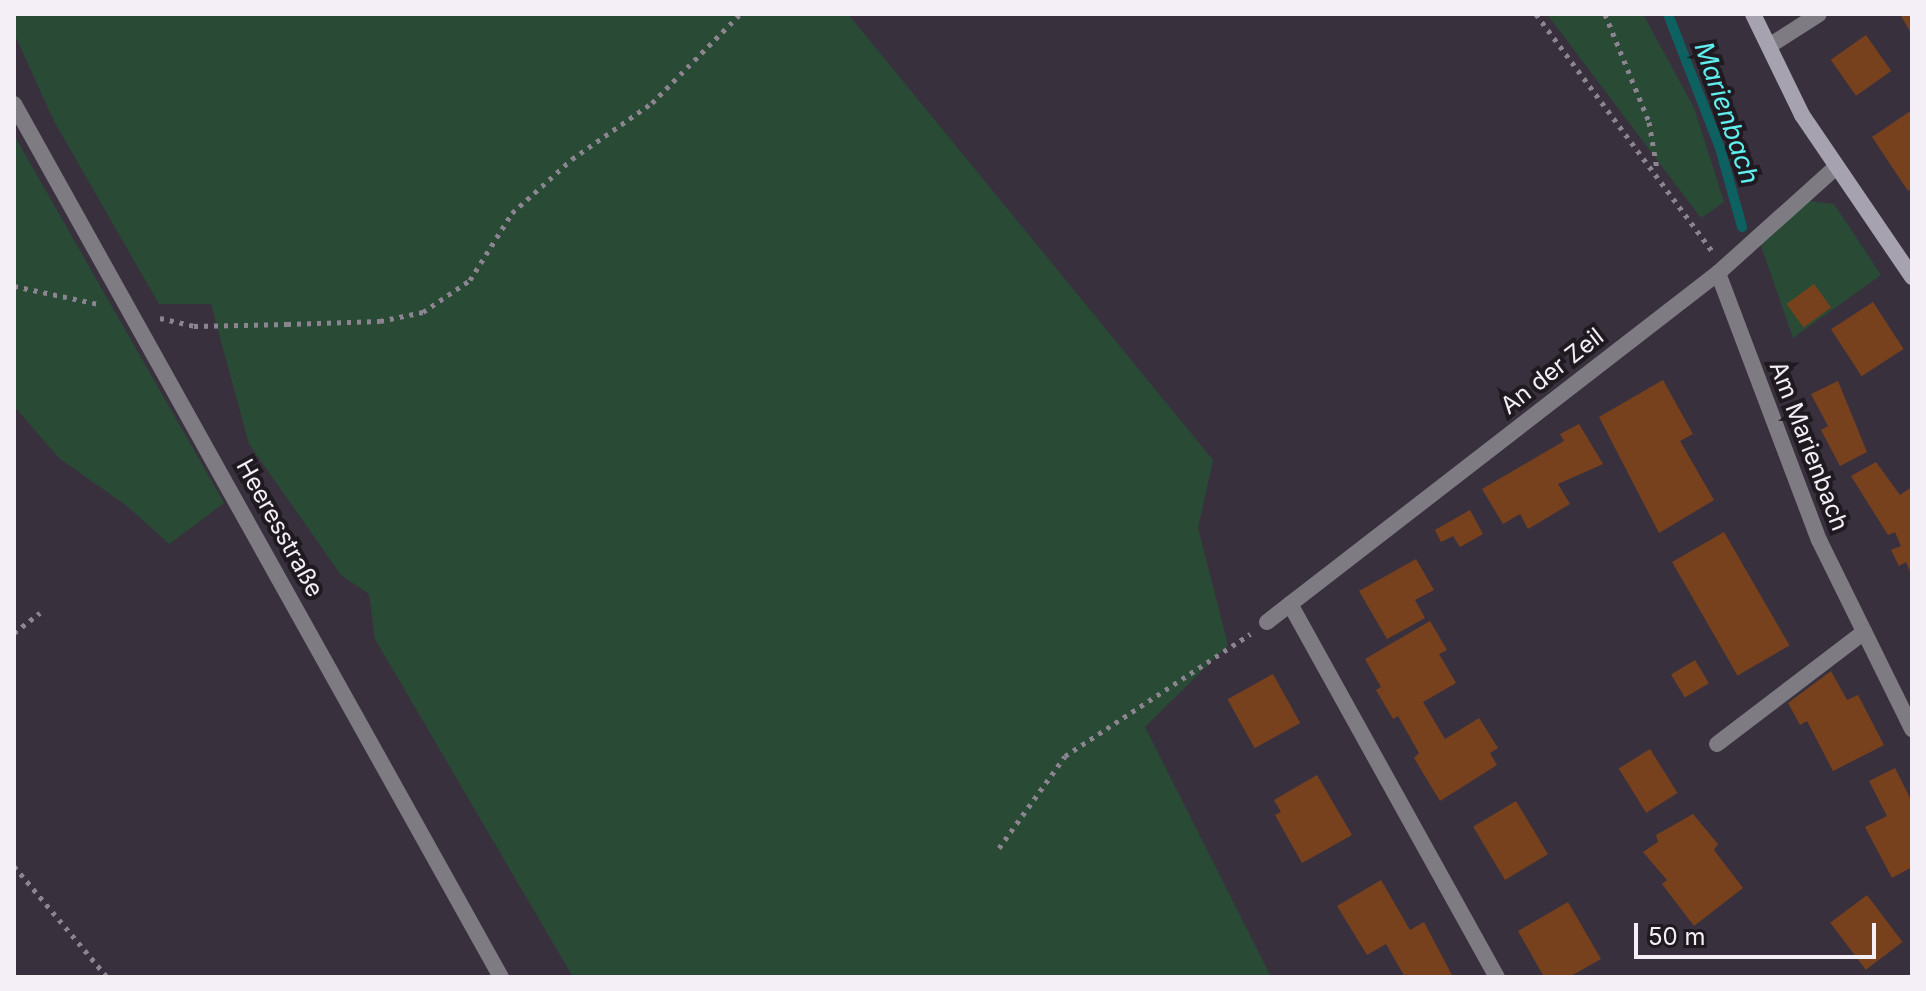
<!DOCTYPE html>
<html>
<head>
<meta charset="utf-8">
<style>
  body { margin:0 }
  #map { position:relative; width:1926px; height:991px; overflow:hidden; background:#39303e; font-family:Inter,sans-serif }
  div>[style] { position:absolute }
  .green>* { inset:0; background:#294b35 }
  .stream>* { height:10px; margin:-5px; padding:0 5px; transform-origin:5px; border-radius:5px; background:#0d6161 }
  .building>* { inset:0; background:#78411d; transform-origin:0 0 }
  .path>* { height:5px; margin-top:-2.5px; transform-origin:0; background:repeating-linear-gradient(90deg,#8c8490 0 4px,transparent 0 10px) }
  .street>* { height:16px; margin:-8px; padding:0 8px; transform-origin:8px; border-radius:8px; background:#7e7b82 }
  .secondary>* { height:16px; margin:-8px; padding:0 8px; transform-origin:8px; border-radius:8px; background:#a7a2af }
  span { translate:-50% -50%; white-space:nowrap; text-align:center; line-height:1.15; -webkit-text-stroke:8px #1e1a20; paint-order:stroke }
  .street-label { font-size:24px; color:#f4eef7 }
  .water-label { font-size:26px; color:#60eeee; font-style:italic }
  .frame { position:absolute; inset:0; border:16px solid #f4eef7; pointer-events:none }
  .scale { position:absolute; left:1634px; top:923px; width:242px; height:36px; box-sizing:border-box; border:4px solid #f4eef7; border-top:0; padding-left:10px; font-size:24px; line-height:28px; white-space:nowrap; color:#f4eef7; -webkit-text-stroke:6px #1e1a20; paint-order:stroke }
</style>
</head>
<body>
<div id="map">
  <div class="green">
    <i style="clip-path:polygon(14px 14px,848px 14px,1213px 460px,1198px 528px,1228px 645px,1145px 727px,1271px 977px,573px 977px,375px 639px,369px 594px,341px 575px,249px 444px,211px 304px,159px 304px,54px 121px,14px 33px)"></i>
    <i style="clip-path:polygon(1547px 14px,1643px 14px,1694px 108px,1724px 202px,1701px 218px)"></i>
    <i style="clip-path:polygon(14px 135px,224px 503px,169px 544px,127px 506px,59px 458px,14px 406px)"></i>
    <i style="clip-path:polygon(1808px 201px,1834px 204px,1881px 275px,1793px 338px,1759px 240px)"></i>
  </div>
  <div class="stream">
    <i style="left:1668px;top:14px;width:144px;rotate:68.8deg"></i>
    <i style="left:1720px;top:148px;width:82px;rotate:74.4deg"></i>
  </div>
  <div class="building">
    <i style="clip-path:polygon(1900px 14px,1912px 14px,1912px 35px)"></i>
    <i style="left:1866px;top:35px;width:44px;height:43px;rotate:55deg"></i>
    <i style="clip-path:polygon(1912px 110px,1912px 188px,1908px 191px,1872px 137px)"></i>
    <i style="left:1814px;top:284px;width:29px;height:34px;rotate:54deg"></i>
    <i style="left:1873px;top:302px;width:56px;height:50px;rotate:57deg"></i>
    <i style="clip-path:polygon(1663px 380px,1693px 434px,1680px 441px,1714px 500px,1659px 533px,1599px 417px)"></i>
    <i style="clip-path:polygon(1838px 381px,1867px 452px,1840px 466px,1821px 430px,1828px 426px,1811px 394px)"></i>
    <i style="clip-path:polygon(1579px 424px,1603px 464px,1558px 484px,1570px 504px,1528px 529px,1520px 514px,1503px 524px,1482px 489px,1564px 441px,1560px 434px)"></i>
    <i style="clip-path:polygon(1876px 462px,1900px 495px,1912px 487px,1912px 576px,1906px 562px,1899px 566px,1891px 550px,1901px 546px,1895px 532px,1888px 535px,1851px 476px)"></i>
    <i style="clip-path:polygon(1470px 510px,1483px 534px,1460px 547px,1453px 536px,1441px 542px,1435px 530px)"></i>
    <i style="left:1724px;top:532px;width:131px;height:60px;rotate:60deg"></i>
    <i style="clip-path:polygon(1416px 559px,1434px 590px,1415px 600px,1425px 618px,1387px 639px,1359px 591px)"></i>
    <i style="clip-path:polygon(1430px 621px,1447px 650px,1439px 654px,1456px 683px,1423px 702px,1445px 739px,1479px 718px,1498px 748px,1490px 753px,1497px 765px,1440px 801px,1414px 758px,1419px 753px,1398px 716px,1393px 719px,1376px 690px,1381px 687px,1365px 659px)"></i>
    <i style="left:1695px;top:660px;width:27px;height:28px;rotate:59deg"></i>
    <i style="clip-path:polygon(1831px 671px,1847px 700px,1858px 695px,1884px 745px,1833px 771px,1807px 721px,1800px 725px,1788px 703px)"></i>
    <i style="left:1273px;top:674px;width:56px;height:52px;rotate:61deg"></i>
    <i style="left:1650px;top:749px;width:52px;height:37px;rotate:58deg"></i>
    <i style="clip-path:polygon(1895px 768px,1912px 802px,1912px 867px,1892px 878px,1865px 827px,1887px 816px,1869px 781px)"></i>
    <i style="clip-path:polygon(1317px 775px,1352px 835px,1302px 863px,1275px 815px,1281px 812px,1274px 800px)"></i>
    <i style="left:1516px;top:801px;width:62px;height:50px;rotate:59deg"></i>
    <i style="clip-path:polygon(1693px 814px,1718px 844px,1714px 850px,1743px 888px,1694px 926px,1662px 884px,1667px 880px,1643px 852px,1658px 842px,1656px 835px)"></i>
    <i style="clip-path:polygon(1381px 880px,1410px 930px,1424px 922px,1453px 977px,1405px 977px,1386px 944px,1367px 955px,1337px 906px)"></i>
    <i style="left:1867px;top:895px;width:59px;height:46px;rotate:53deg"></i>
    <i style="clip-path:polygon(1568px 902px,1601px 959px,1569px 977px,1544px 977px,1518px 931px)"></i>
  </div>
  <div class="path">
    <i style="left:1536px;top:14px;width:295px;rotate:53.4deg"></i>
    <i style="left:1605px;top:14px;width:117px;rotate:67.8deg"></i>
    <i style="left:1649px;top:122px;width:48px;rotate:80.3deg"></i>
    <i style="left:14px;top:286px;width:87px;rotate:12deg"></i>
    <i style="left:160px;top:318px;width:35px;rotate:13deg"></i>
    <i style="left:194px;top:326px;width:93px;rotate:-1.2deg"></i>
    <i style="left:287px;top:324px;width:93px;rotate:-1.8deg"></i>
    <i style="left:380px;top:321px;width:44px;rotate:-11.8deg"></i>
    <i style="left:423px;top:312px;width:57px;rotate:-34.2deg"></i>
    <i style="left:470px;top:280px;width:79px;rotate:-57.9deg"></i>
    <i style="left:512px;top:213px;width:81px;rotate:-42deg"></i>
    <i style="left:572px;top:159px;width:98px;rotate:-35deg"></i>
    <i style="left:652px;top:103px;width:125px;rotate:-45.3deg"></i>
    <i style="left:14px;top:633px;width:33px;rotate:-38deg"></i>
    <i style="left:999px;top:848px;width:113px;rotate:-54.3deg"></i>
    <i style="left:1065px;top:756px;width:222px;rotate:-33.4deg"></i>
    <i style="left:14px;top:866px;width:145px;rotate:50deg"></i>
  </div>
  <div class="street">
    <i style="left:1769px;top:46px;width:59px;rotate:-32.6deg"></i>
    <i style="left:14px;top:104px;width:1000px;rotate:60.85deg"></i>
    <i style="left:1718px;top:273px;width:285px;rotate:69.3deg"></i>
    <i style="left:1819px;top:540px;width:211px;rotate:63.8deg"></i>
    <i style="left:1290px;top:604px;width:427px;rotate:61deg"></i>
    <i style="left:1267px;top:622px;width:570px;rotate:-37.73deg"></i>
    <i style="left:1718px;top:273px;width:159px;rotate:-41.9deg"></i>
    <i style="left:1717px;top:744px;width:185px;rotate:-37.3deg"></i>
  </div>
  <div class="secondary">
    <i style="left:1753px;top:14px;width:112px;rotate:64.1deg"></i>
    <i style="left:1802px;top:115px;width:196px;rotate:55.8deg"></i>
  </div>
  <div class="street-label">
    <span style="left:1552px;top:371px;rotate:-38deg">An der Zeil</span>
    <span style="left:1809px;top:446px;rotate:69deg">Am Marienbach</span>
    <span style="left:280px;top:528px;rotate:61deg">Heeresstraße</span>
  </div>
  <div class="water-label">
    <span style="left:1727px;top:113px;rotate:71deg">Marienbach</span>
  </div>
  <div class="frame"></div>
  <div class="scale">50 m</div>
</div>
</body>
</html>
